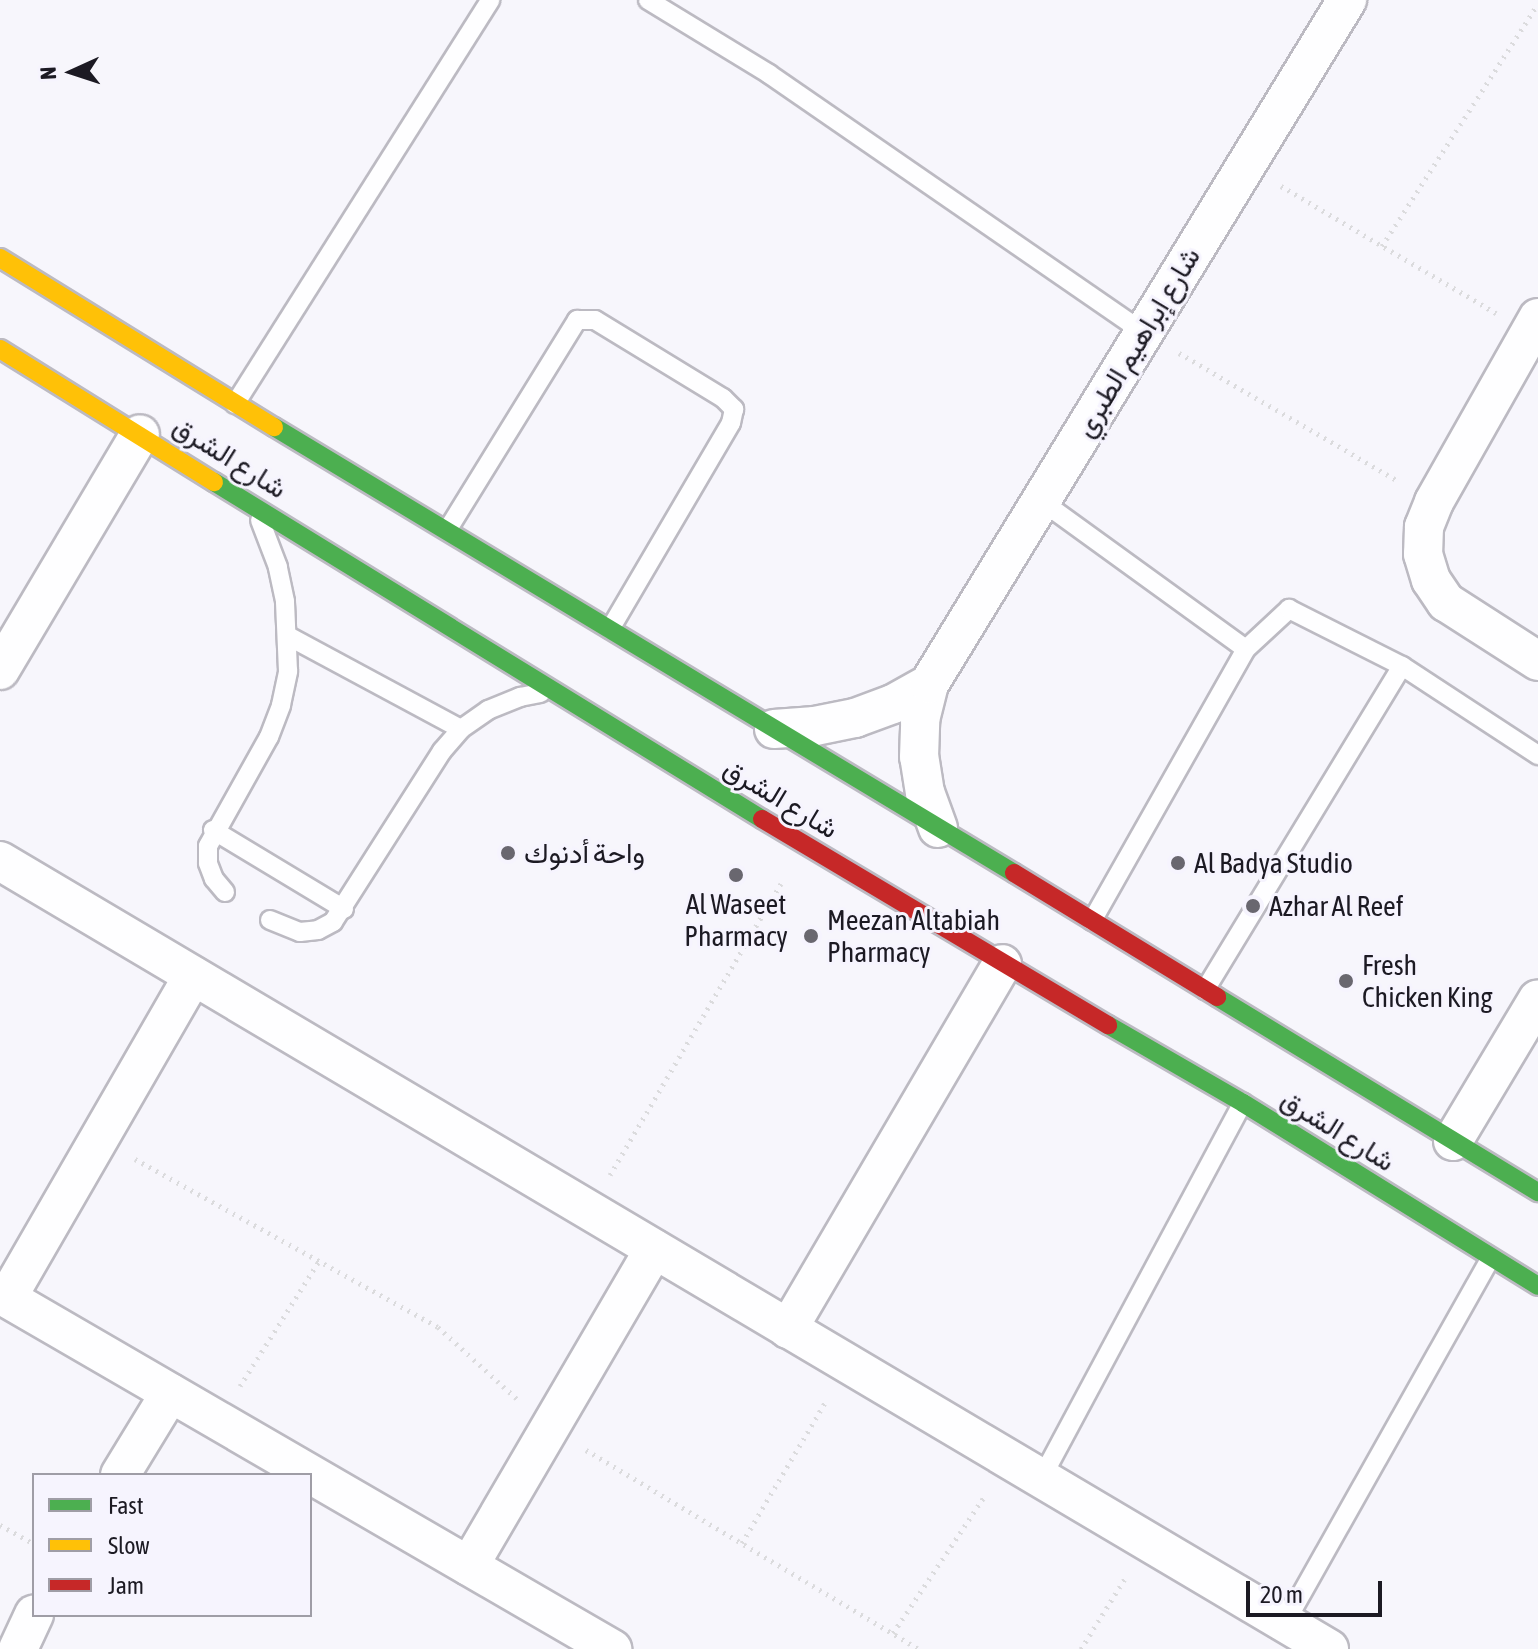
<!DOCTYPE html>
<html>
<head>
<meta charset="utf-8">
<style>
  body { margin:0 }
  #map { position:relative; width:1538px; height:1649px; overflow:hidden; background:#f7f6fc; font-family:"Asap Condensed",Vazirmatn,sans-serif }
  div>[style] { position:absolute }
  .path>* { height:5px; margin-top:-2.5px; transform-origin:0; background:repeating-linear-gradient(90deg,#dbdbdd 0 2px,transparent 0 8px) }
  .roads { filter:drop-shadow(2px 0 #bcbac2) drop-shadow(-2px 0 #bcbac2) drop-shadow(0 2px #bcbac2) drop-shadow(0 -2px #bcbac2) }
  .lane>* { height:18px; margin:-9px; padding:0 9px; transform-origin:9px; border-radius:9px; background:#fefeff }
  .street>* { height:38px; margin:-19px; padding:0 19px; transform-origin:19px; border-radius:19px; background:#fefeff }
  .fast>* { height:18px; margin:-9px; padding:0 9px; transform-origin:9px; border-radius:9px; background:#4caf50 }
  .slow>* { height:18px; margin:-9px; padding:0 9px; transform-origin:9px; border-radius:9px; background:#ffc107 }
  .jam>* { height:18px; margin:-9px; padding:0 9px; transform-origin:9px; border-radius:9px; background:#c62828 }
  .dots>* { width:22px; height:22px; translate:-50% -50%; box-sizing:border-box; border:4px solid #f6f4fe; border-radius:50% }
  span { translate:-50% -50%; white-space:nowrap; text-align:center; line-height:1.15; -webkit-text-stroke:6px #f6f4fe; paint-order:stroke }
  .street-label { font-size:28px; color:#1c1a23 }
  .poi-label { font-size:28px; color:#1c1a23 }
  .left { translate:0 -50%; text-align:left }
  .legend { position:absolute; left:32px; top:1473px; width:280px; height:144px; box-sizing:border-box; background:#f6f4fe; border:2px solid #9f9da6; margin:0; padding:10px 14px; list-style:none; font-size:24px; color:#1c1a23 }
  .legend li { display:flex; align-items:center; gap:16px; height:40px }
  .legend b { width:40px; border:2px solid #9f9da6 }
  .north { position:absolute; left:32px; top:32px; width:80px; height:80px; -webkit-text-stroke:6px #f6f4fe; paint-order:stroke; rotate:267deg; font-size:22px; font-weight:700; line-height:32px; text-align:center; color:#1c1a23 }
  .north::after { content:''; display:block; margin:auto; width:28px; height:36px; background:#1c1a23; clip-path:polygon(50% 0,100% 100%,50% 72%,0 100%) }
  .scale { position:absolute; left:1246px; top:1581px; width:136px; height:36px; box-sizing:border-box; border:4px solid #1c1a23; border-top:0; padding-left:10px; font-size:24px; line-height:28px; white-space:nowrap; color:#1c1a23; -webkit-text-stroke:6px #f6f4fe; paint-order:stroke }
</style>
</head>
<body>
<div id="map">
  <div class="path">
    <i style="left:1281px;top:186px;width:250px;rotate:30.6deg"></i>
    <i style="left:1382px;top:246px;width:288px;rotate:-57.2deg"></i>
    <i style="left:1179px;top:353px;width:254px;rotate:30.3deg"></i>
    <i style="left:135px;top:1159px;width:346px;rotate:29deg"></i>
    <i style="left:438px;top:1327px;width:107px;rotate:42.3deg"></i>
    <i style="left:610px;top:1175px;width:338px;rotate:-59.6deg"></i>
    <i style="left:240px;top:1386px;width:148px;rotate:-57.7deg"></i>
    <i style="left:586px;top:1450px;width:388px;rotate:30.9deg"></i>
    <i style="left:0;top:1525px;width:39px;rotate:29deg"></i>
    <i style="left:742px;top:1543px;width:167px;rotate:-59.4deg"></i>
    <i style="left:893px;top:1633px;width:167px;rotate:-56.2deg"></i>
    <i style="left:1081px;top:1649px;width:87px;rotate:-58.1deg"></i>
  </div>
  <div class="roads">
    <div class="lane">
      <i style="left:648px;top:0;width:142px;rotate:31.4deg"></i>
      <i style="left:769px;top:74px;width:454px;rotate:34.6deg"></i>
      <i style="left:235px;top:404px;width:478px;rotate:-57.7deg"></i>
      <i style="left:1040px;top:500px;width:254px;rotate:35.9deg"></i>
      <i style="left:1246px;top:649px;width:59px;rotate:-42.9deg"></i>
      <i style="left:1289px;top:609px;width:127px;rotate:26.8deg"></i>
      <i style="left:1402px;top:666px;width:163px;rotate:33.2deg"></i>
      <i style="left:448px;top:529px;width:246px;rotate:-58.3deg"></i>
      <i style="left:577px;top:320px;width:18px"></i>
      <i style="left:595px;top:320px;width:150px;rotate:31.4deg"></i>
      <i style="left:723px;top:398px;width:16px;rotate:45deg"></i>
      <i style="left:734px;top:409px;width:14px;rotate:102deg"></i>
      <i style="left:731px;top:423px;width:239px;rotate:120.4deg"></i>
      <i style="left:288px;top:636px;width:196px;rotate:28.3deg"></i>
      <i style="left:213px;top:830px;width:153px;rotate:31.1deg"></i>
      <i style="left:225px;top:892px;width:17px;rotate:-130deg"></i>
      <i style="left:214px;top:879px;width:17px;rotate:-111deg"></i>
      <i style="left:208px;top:863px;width:17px;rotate:-90deg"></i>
      <i style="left:208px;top:846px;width:125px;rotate:-60.8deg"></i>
      <i style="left:269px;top:737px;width:34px;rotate:-69deg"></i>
      <i style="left:281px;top:705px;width:35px;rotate:-78deg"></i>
      <i style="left:288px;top:671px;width:70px;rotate:-92.5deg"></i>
      <i style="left:285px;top:601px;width:35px;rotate:-102deg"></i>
      <i style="left:278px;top:567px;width:50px;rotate:-111deg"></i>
      <i style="left:270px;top:920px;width:32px;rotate:22deg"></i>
      <i style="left:300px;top:932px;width:18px;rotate:-6deg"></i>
      <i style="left:318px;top:930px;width:17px;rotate:-28deg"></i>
      <i style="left:333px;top:922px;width:203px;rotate:-57.5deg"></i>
      <i style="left:442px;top:751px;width:29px;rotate:-49deg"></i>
      <i style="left:461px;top:729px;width:33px;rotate:-35deg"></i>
      <i style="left:488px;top:710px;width:35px;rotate:-22deg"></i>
      <i style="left:520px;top:697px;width:21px;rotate:-11deg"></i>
      <i style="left:1092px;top:921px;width:313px;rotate:-60.5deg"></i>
      <i style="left:1205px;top:990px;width:379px;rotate:-58.7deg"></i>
      <i style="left:1041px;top:1479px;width:427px;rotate:-61.8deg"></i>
      <i style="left:1285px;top:1623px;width:419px;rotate:-60.6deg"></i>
    </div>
    <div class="street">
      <i style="left:1538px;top:318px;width:211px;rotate:119.5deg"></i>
      <i style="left:1434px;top:502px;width:27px;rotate:112deg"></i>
      <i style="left:1424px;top:527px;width:27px;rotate:92deg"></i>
      <i style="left:1423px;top:554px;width:27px;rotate:73deg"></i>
      <i style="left:1431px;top:580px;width:27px;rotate:56deg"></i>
      <i style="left:1446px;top:602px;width:109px;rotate:32.7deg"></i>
      <i style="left:0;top:670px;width:274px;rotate:-59.3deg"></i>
      <i style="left:774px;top:729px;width:41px;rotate:-4.2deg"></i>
      <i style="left:815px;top:726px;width:41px;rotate:-11.3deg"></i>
      <i style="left:855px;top:718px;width:40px;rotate:-20.2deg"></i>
      <i style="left:893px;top:704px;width:41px;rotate:-29.1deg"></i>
      <i style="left:938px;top:828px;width:37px;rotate:-110deg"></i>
      <i style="left:925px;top:793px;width:36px;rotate:-99deg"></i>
      <i style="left:919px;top:757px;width:37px;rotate:-88deg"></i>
      <i style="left:920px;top:720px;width:37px;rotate:-76deg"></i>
      <i style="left:929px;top:684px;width:802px;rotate:-58.57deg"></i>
      <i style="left:0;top:861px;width:1545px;rotate:30.66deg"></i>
      <i style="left:1453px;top:1141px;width:165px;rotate:-59.1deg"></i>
      <i style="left:0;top:1294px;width:708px;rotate:30.12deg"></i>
      <i style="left:7px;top:1298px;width:372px;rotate:-60deg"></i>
      <i style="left:788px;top:1329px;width:423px;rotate:-59.6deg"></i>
      <i style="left:120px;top:1475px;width:96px;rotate:-58.6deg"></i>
      <i style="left:469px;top:1566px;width:367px;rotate:-59.7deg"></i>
      <i style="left:18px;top:1649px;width:38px;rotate:-65deg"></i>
    </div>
    <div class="fast">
      <i style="left:274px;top:427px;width:864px;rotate:31.08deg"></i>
      <i style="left:214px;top:482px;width:643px;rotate:31.59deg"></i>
      <i style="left:1217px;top:997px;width:376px;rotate:31.3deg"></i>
      <i style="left:1108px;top:1025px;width:156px;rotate:30deg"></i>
      <i style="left:1243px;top:1103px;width:347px;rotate:31.8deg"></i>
    </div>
    <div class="slow">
      <i style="left:0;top:258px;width:322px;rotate:31.7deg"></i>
      <i style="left:0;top:349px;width:252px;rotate:31.9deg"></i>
    </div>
    <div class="jam">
      <i style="left:762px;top:819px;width:403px;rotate:30.8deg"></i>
      <i style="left:1014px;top:873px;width:238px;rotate:31.4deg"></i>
    </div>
  </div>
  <div class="dots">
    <i style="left:508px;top:853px;background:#69676f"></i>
    <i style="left:1178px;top:863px;background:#69676f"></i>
    <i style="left:736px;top:875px;background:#69676f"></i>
    <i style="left:1253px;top:906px;background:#69676f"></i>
    <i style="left:811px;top:936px;background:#69676f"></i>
    <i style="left:1346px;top:981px;background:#69676f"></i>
  </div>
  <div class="street-label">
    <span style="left:1137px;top:342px;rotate:-59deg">شارع إبراهيم الطبري</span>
    <span style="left:230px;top:457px;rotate:32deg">شارع الشرق</span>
    <span style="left:781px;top:798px;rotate:31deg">شارع الشرق</span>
    <span style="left:1338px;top:1130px;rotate:32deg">شارع الشرق</span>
  </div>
  <div class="poi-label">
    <span class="left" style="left:524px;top:853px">واحة أدنوك</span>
    <span class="left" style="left:1194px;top:863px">Al Badya Studio</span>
    <span style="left:736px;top:920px">Al Waseet<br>Pharmacy</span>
    <span class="left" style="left:1269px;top:906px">Azhar Al Reef</span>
    <span class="left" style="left:827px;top:936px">Meezan Altabiah<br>Pharmacy</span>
    <span class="left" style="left:1362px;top:981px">Fresh<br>Chicken King</span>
  </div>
  <ul class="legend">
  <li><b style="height:10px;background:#4caf50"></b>Fast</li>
  <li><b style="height:10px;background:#ffc107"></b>Slow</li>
  <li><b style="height:10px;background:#c62828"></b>Jam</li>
  </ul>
  <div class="north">N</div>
  <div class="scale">20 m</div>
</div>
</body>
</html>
